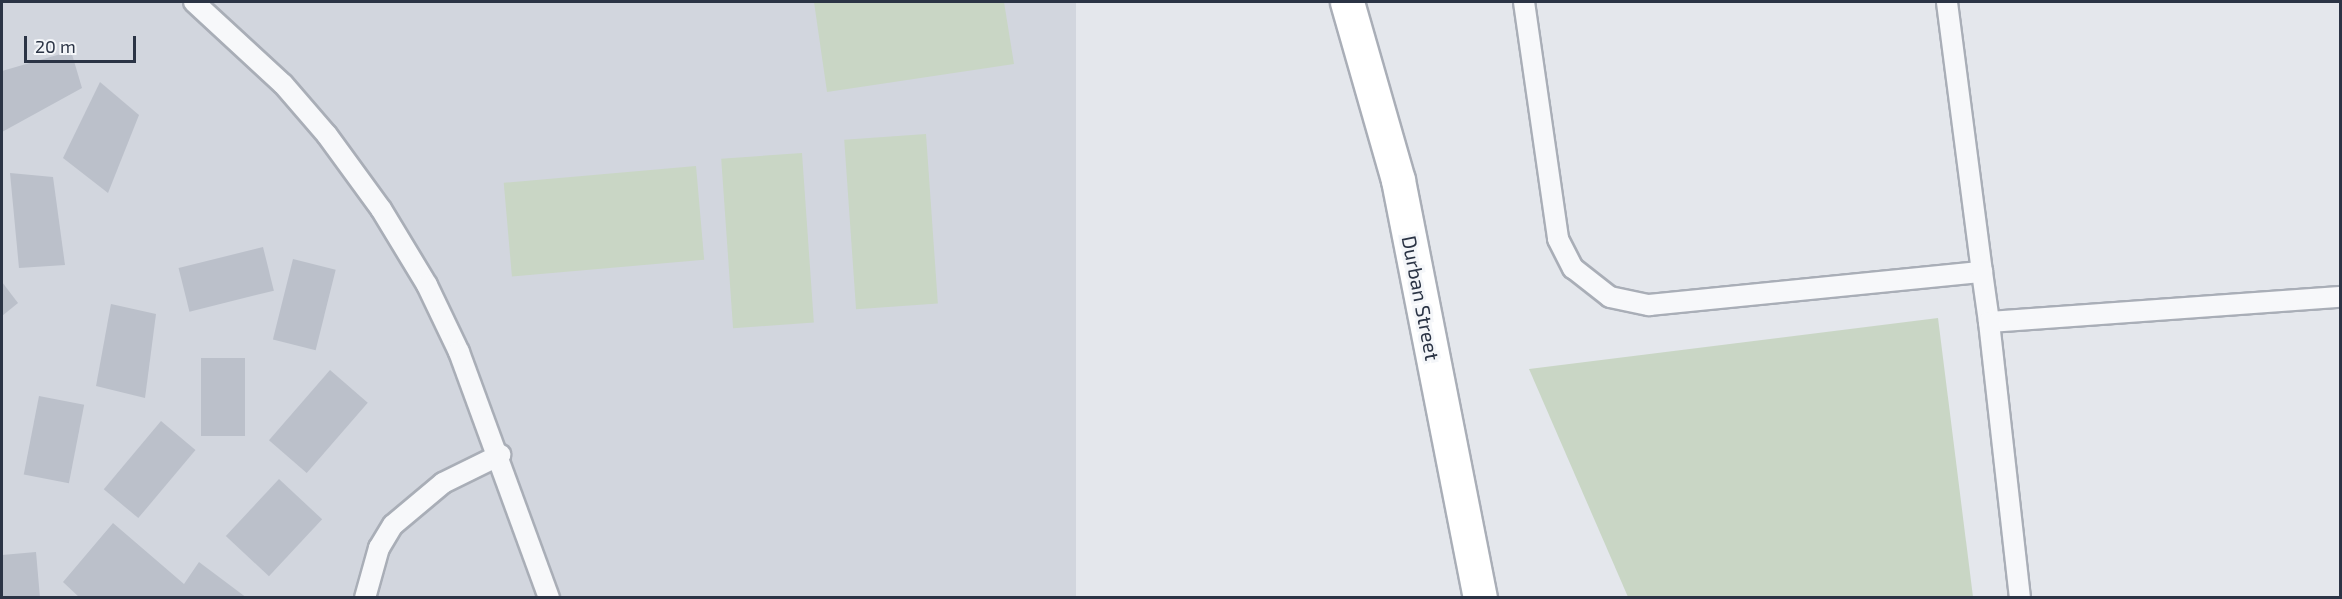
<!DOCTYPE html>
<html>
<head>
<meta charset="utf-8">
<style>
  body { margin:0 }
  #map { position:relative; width:2342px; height:599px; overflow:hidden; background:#e4e7ec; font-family:"Exo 2",sans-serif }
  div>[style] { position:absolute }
  .built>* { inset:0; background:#d2d6de; transform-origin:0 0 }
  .green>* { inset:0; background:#c9d6c5; transform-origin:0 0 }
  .building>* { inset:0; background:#bbc0ca; transform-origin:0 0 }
  .roads { filter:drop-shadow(2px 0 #a9aeb7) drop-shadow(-2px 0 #a9aeb7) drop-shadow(0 2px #a9aeb7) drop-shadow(0 -2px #a9aeb7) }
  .lane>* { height:20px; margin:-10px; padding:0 10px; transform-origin:10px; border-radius:10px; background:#f7f8fa }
  .primary>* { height:33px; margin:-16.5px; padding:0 16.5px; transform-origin:16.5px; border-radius:16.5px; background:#fff }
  span { translate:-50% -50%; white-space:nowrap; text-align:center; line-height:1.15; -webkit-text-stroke:6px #f4f6f9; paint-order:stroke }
  .street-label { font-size:20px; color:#2b3445 }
  .frame { position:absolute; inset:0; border:3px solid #2b3445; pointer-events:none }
  .scale { position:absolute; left:24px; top:36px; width:112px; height:27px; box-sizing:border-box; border:3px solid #2b3445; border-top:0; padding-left:8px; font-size:18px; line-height:21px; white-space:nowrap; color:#2b3445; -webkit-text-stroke:4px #f4f6f9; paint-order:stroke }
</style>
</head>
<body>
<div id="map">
  <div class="built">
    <i style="left:2px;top:2px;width:1074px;height:595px"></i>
  </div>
  <div class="green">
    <i style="clip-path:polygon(814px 2px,1004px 2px,1014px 64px,827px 92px)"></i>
    <i style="left:926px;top:134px;width:170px;height:82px;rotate:86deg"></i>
    <i style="left:802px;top:153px;width:170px;height:81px;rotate:86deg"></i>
    <i style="left:696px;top:166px;width:94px;height:193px;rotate:85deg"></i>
    <i style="clip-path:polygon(1938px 318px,1973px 597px,1628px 597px,1529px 369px)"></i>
  </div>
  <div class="building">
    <i style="clip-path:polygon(71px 51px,82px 88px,2px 132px,2px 71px)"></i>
    <i style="clip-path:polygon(100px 82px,139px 115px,108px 193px,63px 158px)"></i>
    <i style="clip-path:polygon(10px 173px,53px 177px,65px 265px,19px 268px)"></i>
    <i style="left:263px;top:247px;width:45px;height:87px;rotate:76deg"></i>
    <i style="left:293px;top:259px;width:44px;height:83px;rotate:14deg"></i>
    <i style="clip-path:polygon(2px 282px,18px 303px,2px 316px)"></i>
    <i style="clip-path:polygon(111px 304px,156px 314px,145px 398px,96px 386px)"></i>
    <i style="left:201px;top:358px;width:44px;height:78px"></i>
    <i style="left:330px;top:370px;width:50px;height:93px;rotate:41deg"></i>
    <i style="left:39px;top:396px;width:46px;height:80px;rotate:11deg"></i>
    <i style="left:161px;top:421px;width:45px;height:89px;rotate:40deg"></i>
    <i style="left:279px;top:479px;width:59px;height:78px;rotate:43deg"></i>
    <i style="clip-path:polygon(113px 523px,184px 584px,199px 562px,247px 598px,80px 598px,63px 582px)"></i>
    <i style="clip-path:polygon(36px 552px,40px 598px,2px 598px,2px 555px)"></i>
  </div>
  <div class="roads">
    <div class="lane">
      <i style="left:194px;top:2px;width:121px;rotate:42.7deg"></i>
      <i style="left:283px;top:84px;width:67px;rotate:49.2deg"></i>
      <i style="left:327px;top:135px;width:92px;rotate:53.9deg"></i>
      <i style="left:381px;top:209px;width:89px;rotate:58.8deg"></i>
      <i style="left:427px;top:285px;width:74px;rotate:64.5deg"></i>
      <i style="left:459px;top:352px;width:262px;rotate:69.9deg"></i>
      <i style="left:1524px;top:2px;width:239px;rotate:81.8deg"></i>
      <i style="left:1558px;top:239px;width:33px;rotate:63deg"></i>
      <i style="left:1573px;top:268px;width:47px;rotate:38.1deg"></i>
      <i style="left:1610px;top:297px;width:40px;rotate:12deg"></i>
      <i style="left:1649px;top:305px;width:335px;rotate:-5.7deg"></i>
      <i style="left:1982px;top:272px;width:272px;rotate:-97.4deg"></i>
      <i style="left:1982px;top:272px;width:50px;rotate:82deg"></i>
      <i style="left:1989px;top:322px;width:352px;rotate:-4.1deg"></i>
      <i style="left:1989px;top:322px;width:278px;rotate:83.6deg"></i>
      <i style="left:365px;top:598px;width:52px;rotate:-74.4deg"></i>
      <i style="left:379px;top:548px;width:27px;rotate:-59deg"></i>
      <i style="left:393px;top:525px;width:65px;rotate:-40deg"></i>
      <i style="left:443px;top:483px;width:64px;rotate:-26.2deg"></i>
    </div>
    <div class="primary">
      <i style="left:1347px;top:2px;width:185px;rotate:74deg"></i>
      <i style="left:1398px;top:180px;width:426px;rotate:78.9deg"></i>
    </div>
  </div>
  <div class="street-label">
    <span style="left:1421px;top:298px;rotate:79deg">Durban Street</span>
  </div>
  <div class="frame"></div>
  <div class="scale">20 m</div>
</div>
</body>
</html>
